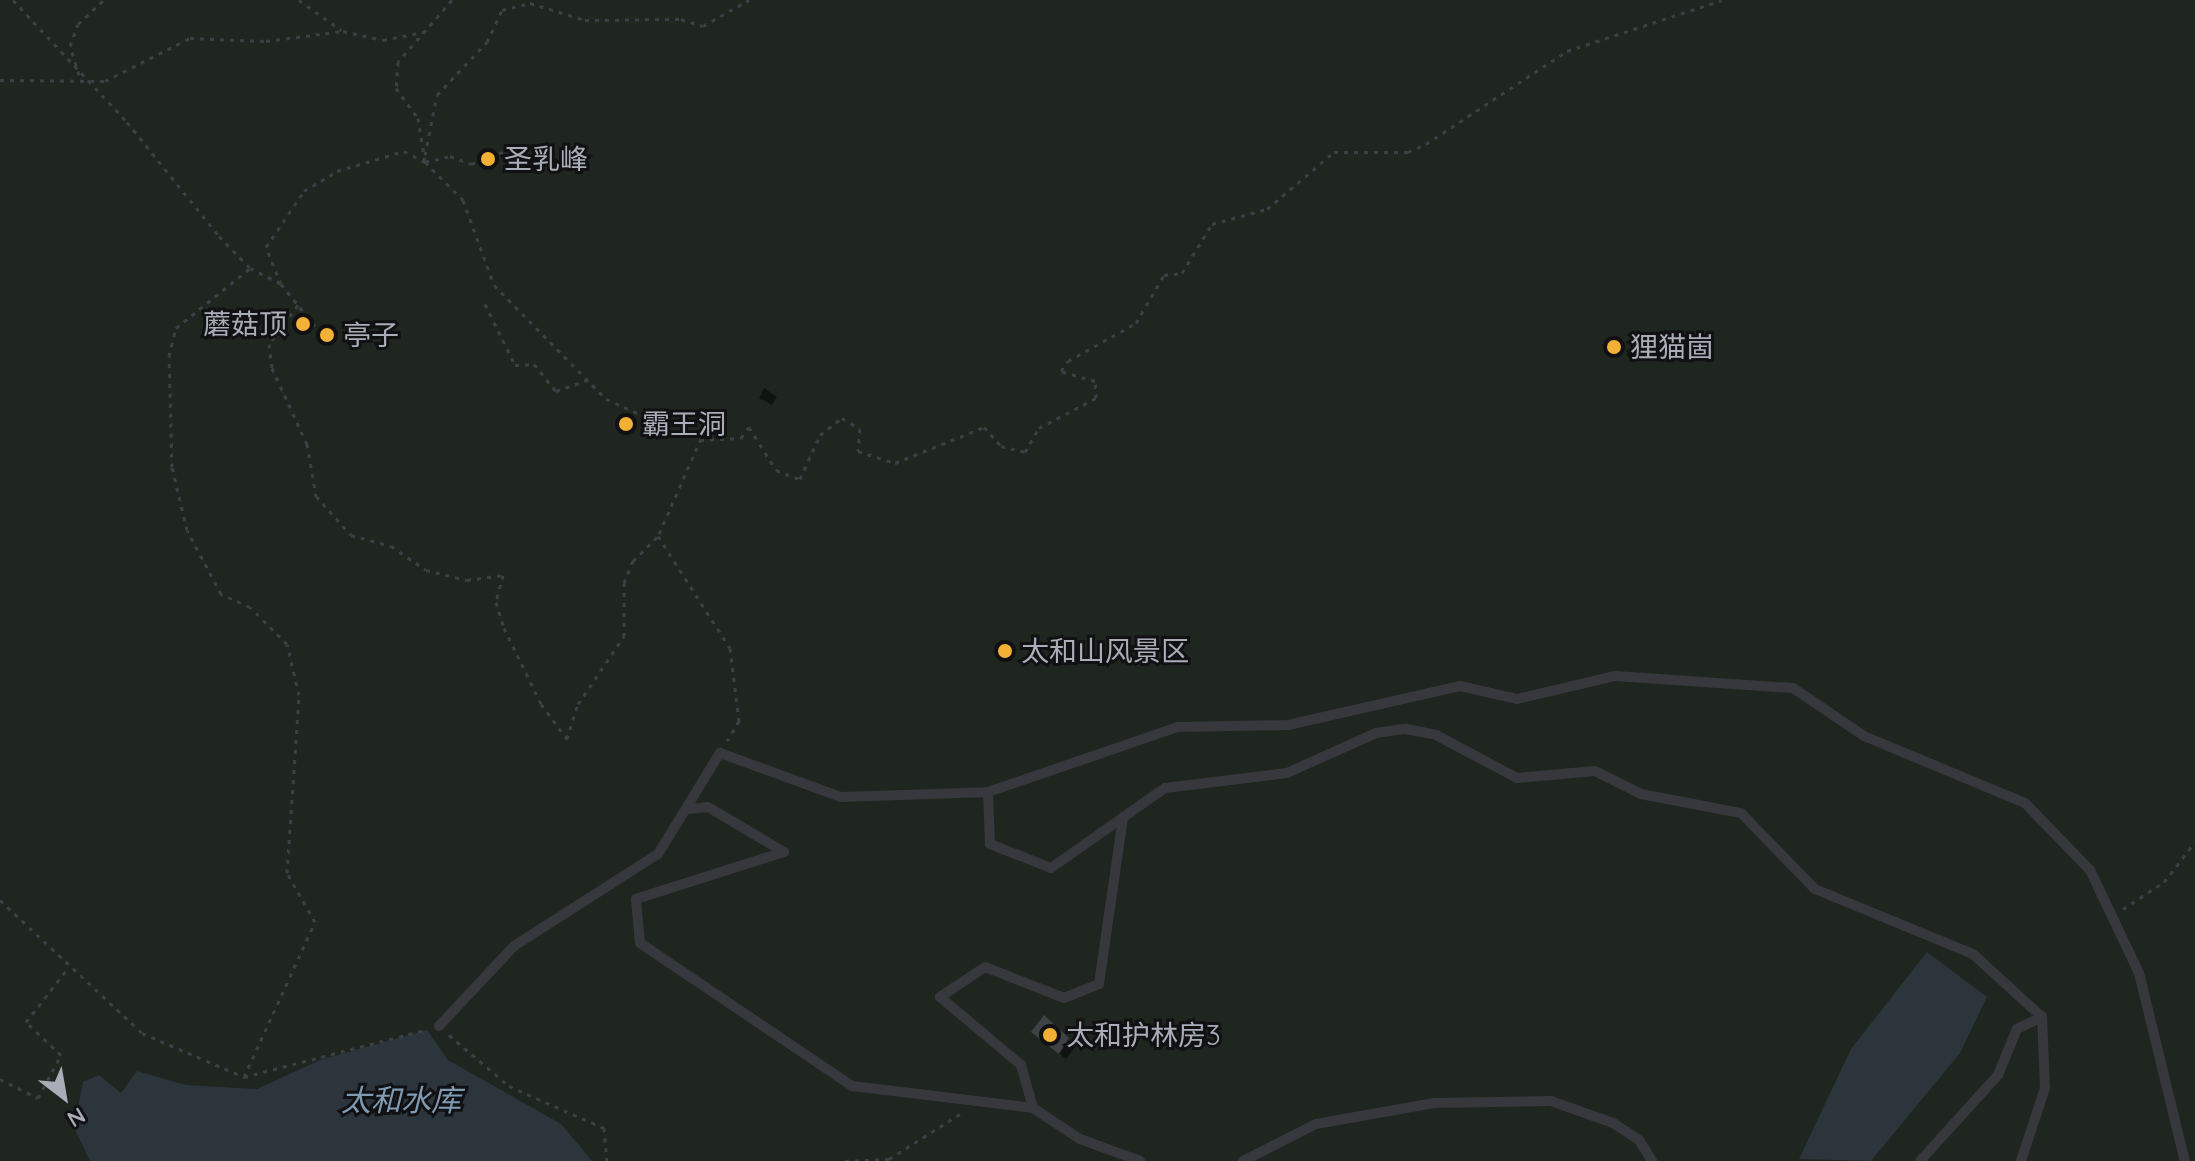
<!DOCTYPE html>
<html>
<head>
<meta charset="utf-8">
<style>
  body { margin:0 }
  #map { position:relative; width:2195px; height:1161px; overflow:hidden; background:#161618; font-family:Quicksand,"Noto Sans SC",sans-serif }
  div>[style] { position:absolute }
  .green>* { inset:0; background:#1e261f; transform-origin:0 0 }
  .water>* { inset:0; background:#2c353c }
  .shadow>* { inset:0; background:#0007 }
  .building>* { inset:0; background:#404145 }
  .path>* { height:3px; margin-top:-1.5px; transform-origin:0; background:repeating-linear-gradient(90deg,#3d3f44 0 4px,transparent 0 10px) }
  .service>* { height:10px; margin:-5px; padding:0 5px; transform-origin:5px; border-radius:5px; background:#37383d }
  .dots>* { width:22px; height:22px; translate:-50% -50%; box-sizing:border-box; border:4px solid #111113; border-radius:50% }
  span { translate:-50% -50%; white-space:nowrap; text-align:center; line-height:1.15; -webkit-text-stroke:6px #111113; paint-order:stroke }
  .poi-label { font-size:28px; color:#a8adb8 }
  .left { translate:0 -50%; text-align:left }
  .right { translate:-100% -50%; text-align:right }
  .water-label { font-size:30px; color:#7f9bb3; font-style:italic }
  .north { position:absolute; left:24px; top:1057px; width:80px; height:80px; -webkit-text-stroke:6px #111113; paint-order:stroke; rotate:149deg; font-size:22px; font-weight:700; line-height:32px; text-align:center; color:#a8adb8 }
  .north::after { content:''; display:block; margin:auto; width:28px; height:36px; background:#a8adb8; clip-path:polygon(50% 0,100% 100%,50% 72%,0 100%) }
</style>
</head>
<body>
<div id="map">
  <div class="green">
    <i style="left:0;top:0;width:2195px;height:1161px"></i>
  </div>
  <div class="water">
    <i style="clip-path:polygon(1927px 952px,1987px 997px,1960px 1053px,1871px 1161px,1799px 1159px,1851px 1049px)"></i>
    <i style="clip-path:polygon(427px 1030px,448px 1060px,561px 1124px,592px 1161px,90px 1161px,74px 1127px,83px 1082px,99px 1075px,121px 1093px,137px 1071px,185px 1085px,257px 1089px,320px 1060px)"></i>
  </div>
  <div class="shadow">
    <i style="clip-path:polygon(764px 388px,777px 397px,772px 405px,759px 398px)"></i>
    <i style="clip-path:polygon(1044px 1018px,1075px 1047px,1066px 1059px,1040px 1038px)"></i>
  </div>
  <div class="building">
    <i style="clip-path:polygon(1044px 1015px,1069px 1038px,1059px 1054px,1031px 1032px)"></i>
  </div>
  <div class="path">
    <i style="left:13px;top:0;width:167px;rotate:46.9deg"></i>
    <i style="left:127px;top:122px;width:146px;rotate:51.1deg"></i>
    <i style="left:219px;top:236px;width:45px;rotate:45.9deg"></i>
    <i style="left:250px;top:268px;width:35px;rotate:27deg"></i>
    <i style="left:281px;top:284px;width:59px;rotate:51.2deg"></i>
    <i style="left:299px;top:0;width:52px;rotate:35.5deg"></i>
    <i style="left:452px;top:0;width:82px;rotate:131.1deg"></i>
    <i style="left:398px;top:62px;width:26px;rotate:94deg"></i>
    <i style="left:396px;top:88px;width:37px;rotate:54deg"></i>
    <i style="left:418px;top:118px;width:45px;rotate:81deg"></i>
    <i style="left:425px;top:162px;width:54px;rotate:45deg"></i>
    <i style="left:463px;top:200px;width:90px;rotate:70deg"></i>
    <i style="left:494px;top:285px;width:160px;rotate:45.5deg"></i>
    <i style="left:606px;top:399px;width:49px;rotate:24deg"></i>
    <i style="left:651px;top:419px;width:40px;rotate:-13deg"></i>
    <i style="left:690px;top:410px;width:21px;rotate:28deg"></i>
    <i style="left:709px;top:420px;width:127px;rotate:113.7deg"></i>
    <i style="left:658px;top:536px;width:133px;rotate:57.3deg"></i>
    <i style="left:730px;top:648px;width:74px;rotate:83deg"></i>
    <i style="left:739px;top:721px;width:23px;rotate:121deg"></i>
    <i style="left:79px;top:75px;width:30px;rotate:-107deg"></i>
    <i style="left:70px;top:46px;width:23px;rotate:-70deg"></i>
    <i style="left:78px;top:24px;width:35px;rotate:-43deg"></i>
    <i style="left:0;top:80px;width:105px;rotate:0.5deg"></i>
    <i style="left:105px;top:81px;width:95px;rotate:-26.8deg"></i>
    <i style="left:190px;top:38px;width:76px;rotate:2.3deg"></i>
    <i style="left:266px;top:41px;width:78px;rotate:-7.4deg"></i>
    <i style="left:343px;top:31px;width:41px;rotate:12.7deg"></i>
    <i style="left:383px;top:40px;width:41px;rotate:-11.3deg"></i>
    <i style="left:425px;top:155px;width:61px;rotate:-78.7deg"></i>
    <i style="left:437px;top:95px;width:73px;rotate:-46.7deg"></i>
    <i style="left:487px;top:42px;width:35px;rotate:-65deg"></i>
    <i style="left:502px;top:10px;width:29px;rotate:-14deg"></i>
    <i style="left:530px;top:3px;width:58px;rotate:17.2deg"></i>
    <i style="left:585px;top:20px;width:96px;rotate:-0.6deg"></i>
    <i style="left:681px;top:19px;width:23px;rotate:18deg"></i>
    <i style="left:703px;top:26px;width:53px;rotate:-29.5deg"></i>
    <i style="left:281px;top:284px;width:40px;rotate:-112deg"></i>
    <i style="left:266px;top:247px;width:68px;rotate:-55.8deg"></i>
    <i style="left:304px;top:191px;width:39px;rotate:-31deg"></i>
    <i style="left:337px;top:171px;width:70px;rotate:-16.6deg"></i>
    <i style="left:404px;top:151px;width:24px;rotate:28deg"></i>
    <i style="left:425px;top:162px;width:26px;rotate:-13deg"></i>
    <i style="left:450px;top:156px;width:22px;rotate:21deg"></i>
    <i style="left:471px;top:164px;width:48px;rotate:-20.7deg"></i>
    <i style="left:485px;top:304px;width:68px;rotate:63.8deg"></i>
    <i style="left:515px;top:365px;width:19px;rotate:-3deg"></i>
    <i style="left:534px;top:364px;width:35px;rotate:51deg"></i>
    <i style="left:556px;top:391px;width:34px;rotate:-19deg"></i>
    <i style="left:298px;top:305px;width:49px;rotate:126.6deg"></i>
    <i style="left:269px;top:344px;width:24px;rotate:83deg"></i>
    <i style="left:272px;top:368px;width:84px;rotate:65.3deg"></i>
    <i style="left:307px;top:444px;width:53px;rotate:80.2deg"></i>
    <i style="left:316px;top:496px;width:52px;rotate:48.1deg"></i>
    <i style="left:351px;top:535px;width:41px;rotate:15.4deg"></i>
    <i style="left:391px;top:546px;width:42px;rotate:34.4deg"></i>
    <i style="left:426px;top:570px;width:42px;rotate:13.7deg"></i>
    <i style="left:467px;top:580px;width:36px;rotate:-8deg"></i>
    <i style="left:503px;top:575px;width:28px;rotate:105deg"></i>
    <i style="left:496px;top:602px;width:27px;rotate:73deg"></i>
    <i style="left:504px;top:628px;width:85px;rotate:64deg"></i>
    <i style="left:541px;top:704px;width:44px;rotate:53.4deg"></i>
    <i style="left:567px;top:739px;width:37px;rotate:-73deg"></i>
    <i style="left:578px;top:704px;width:82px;rotate:-55.9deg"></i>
    <i style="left:624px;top:636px;width:53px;rotate:-90deg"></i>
    <i style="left:624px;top:583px;width:24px;rotate:-68deg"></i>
    <i style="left:633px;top:561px;width:35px;rotate:-45deg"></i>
    <i style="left:700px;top:440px;width:41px;rotate:-2.8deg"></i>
    <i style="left:741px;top:438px;width:14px;rotate:-54deg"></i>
    <i style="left:749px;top:427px;width:51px;rotate:57.9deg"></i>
    <i style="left:776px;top:470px;width:26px;rotate:21deg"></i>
    <i style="left:800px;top:479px;width:48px;rotate:-65.6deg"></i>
    <i style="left:820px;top:435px;width:28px;rotate:-38deg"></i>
    <i style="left:842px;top:418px;width:21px;rotate:31deg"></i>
    <i style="left:860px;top:429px;width:22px;rotate:95deg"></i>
    <i style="left:858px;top:451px;width:39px;rotate:18deg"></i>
    <i style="left:895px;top:463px;width:96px;rotate:-22deg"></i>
    <i style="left:984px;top:427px;width:25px;rotate:48deg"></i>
    <i style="left:1001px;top:446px;width:25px;rotate:14deg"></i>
    <i style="left:1025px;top:452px;width:28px;rotate:-60deg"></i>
    <i style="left:1039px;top:428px;width:64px;rotate:-27.8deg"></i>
    <i style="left:1096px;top:398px;width:17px;rotate:-93deg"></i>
    <i style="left:1095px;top:381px;width:35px;rotate:-164deg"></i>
    <i style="left:1061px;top:371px;width:12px;rotate:-55deg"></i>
    <i style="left:1068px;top:361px;width:78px;rotate:-29.2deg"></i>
    <i style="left:1136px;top:323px;width:56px;rotate:-59.7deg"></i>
    <i style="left:1164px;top:275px;width:18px;rotate:-6deg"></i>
    <i style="left:1182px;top:273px;width:57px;rotate:-58.5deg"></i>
    <i style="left:1212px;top:224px;width:57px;rotate:-15.3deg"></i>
    <i style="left:1267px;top:209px;width:88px;rotate:-40.4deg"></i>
    <i style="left:1334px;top:152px;width:74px"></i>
    <i style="left:1408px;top:152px;width:20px;rotate:-24deg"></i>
    <i style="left:1426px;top:144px;width:169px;rotate:-33.4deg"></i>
    <i style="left:1567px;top:51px;width:163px;rotate:-18.2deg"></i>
    <i style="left:0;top:900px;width:195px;rotate:43.1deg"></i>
    <i style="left:142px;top:1033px;width:111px;rotate:23.3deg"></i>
    <i style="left:244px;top:1077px;width:187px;rotate:-14.6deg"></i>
    <i style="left:2123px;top:909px;width:49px;rotate:-33.4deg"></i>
    <i style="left:2164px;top:882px;width:51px;rotate:-52.2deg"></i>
    <i style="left:449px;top:1035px;width:79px;rotate:40.4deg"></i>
    <i style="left:509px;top:1086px;width:104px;rotate:23.9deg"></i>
    <i style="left:604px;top:1128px;width:33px;rotate:85deg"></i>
    <i style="left:244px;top:1077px;width:170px;rotate:-65.4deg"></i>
    <i style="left:315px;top:922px;width:56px;rotate:-119.7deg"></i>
    <i style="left:287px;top:873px;width:178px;rotate:-86.1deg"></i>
    <i style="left:299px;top:695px;width:52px;rotate:-103.2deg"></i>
    <i style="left:287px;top:644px;width:52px;rotate:-135deg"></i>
    <i style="left:250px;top:607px;width:32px;rotate:-156deg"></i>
    <i style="left:221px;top:594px;width:72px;rotate:-118deg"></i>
    <i style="left:187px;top:530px;width:65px;rotate:-103.4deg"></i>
    <i style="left:172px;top:467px;width:111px;rotate:-91.5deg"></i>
    <i style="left:169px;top:356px;width:29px;rotate:-76deg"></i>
    <i style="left:176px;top:328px;width:95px;rotate:-39deg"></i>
    <i style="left:0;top:1079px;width:42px;rotate:26.6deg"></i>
    <i style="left:38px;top:1098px;width:49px;rotate:-61.9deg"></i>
    <i style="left:61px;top:1055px;width:48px;rotate:-136.7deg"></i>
    <i style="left:26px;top:1022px;width:68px;rotate:-52.1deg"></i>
    <i style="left:845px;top:1161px;width:44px;rotate:-2.6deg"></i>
    <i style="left:889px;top:1159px;width:84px;rotate:-32.4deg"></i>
  </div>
  <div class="service">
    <i style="left:988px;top:792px;width:52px;rotate:87.8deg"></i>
    <i style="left:990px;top:844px;width:66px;rotate:21.5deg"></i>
    <i style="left:1051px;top:868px;width:139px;rotate:-35.1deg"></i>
    <i style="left:1165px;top:788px;width:123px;rotate:-7deg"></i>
    <i style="left:1287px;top:773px;width:98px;rotate:-24.2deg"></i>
    <i style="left:1376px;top:733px;width:30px;rotate:-8deg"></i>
    <i style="left:1406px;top:729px;width:31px;rotate:11deg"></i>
    <i style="left:1436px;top:735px;width:92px;rotate:28deg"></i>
    <i style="left:1517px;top:778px;width:78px;rotate:-5.1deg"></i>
    <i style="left:1595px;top:771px;width:51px;rotate:26.6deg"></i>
    <i style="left:1641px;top:794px;width:102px;rotate:10.8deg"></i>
    <i style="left:1741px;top:813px;width:106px;rotate:45.8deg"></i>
    <i style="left:1815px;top:889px;width:171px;rotate:22.4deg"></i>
    <i style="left:1973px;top:954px;width:93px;rotate:42.4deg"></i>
    <i style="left:2042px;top:1017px;width:71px;rotate:87.6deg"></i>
    <i style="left:2045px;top:1088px;width:77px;rotate:108.2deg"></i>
    <i style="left:689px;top:809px;width:19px;rotate:-6deg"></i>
    <i style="left:708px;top:807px;width:88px;rotate:30.6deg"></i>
    <i style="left:784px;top:852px;width:155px;rotate:162.4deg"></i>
    <i style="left:636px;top:899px;width:44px;rotate:84.8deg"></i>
    <i style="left:640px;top:943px;width:256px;rotate:34deg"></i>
    <i style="left:852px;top:1086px;width:182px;rotate:6.9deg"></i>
    <i style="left:1033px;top:1108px;width:56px;rotate:33.4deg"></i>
    <i style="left:1080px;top:1139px;width:64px;rotate:20.1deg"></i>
    <i style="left:439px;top:1026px;width:110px;rotate:-46.8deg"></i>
    <i style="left:514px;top:946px;width:171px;rotate:-32.6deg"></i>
    <i style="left:658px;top:854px;width:119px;rotate:-58.5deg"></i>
    <i style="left:720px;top:753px;width:129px;rotate:20deg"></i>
    <i style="left:841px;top:797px;width:147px;rotate:-1.9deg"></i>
    <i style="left:988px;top:792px;width:201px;rotate:-18.9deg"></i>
    <i style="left:1178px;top:727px;width:110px;rotate:-1deg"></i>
    <i style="left:1288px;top:725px;width:176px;rotate:-12.8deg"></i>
    <i style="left:1460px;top:686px;width:58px;rotate:12.8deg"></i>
    <i style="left:1517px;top:699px;width:101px;rotate:-13.2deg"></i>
    <i style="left:1615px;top:676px;width:178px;rotate:3.9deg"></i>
    <i style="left:1793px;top:688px;width:86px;rotate:34.1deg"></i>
    <i style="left:1864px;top:736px;width:174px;rotate:22.6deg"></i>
    <i style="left:2025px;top:803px;width:93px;rotate:45.9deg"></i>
    <i style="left:2090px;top:870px;width:114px;rotate:64.6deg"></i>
    <i style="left:2139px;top:973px;width:194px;rotate:76.3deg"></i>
    <i style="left:1033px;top:1108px;width:45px;rotate:-105.6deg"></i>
    <i style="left:1021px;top:1065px;width:106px;rotate:-140deg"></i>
    <i style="left:940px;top:997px;width:54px;rotate:-33.7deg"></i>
    <i style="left:985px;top:967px;width:85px;rotate:21.4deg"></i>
    <i style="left:1064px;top:998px;width:38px;rotate:-22deg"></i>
    <i style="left:1099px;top:984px;width:169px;rotate:-81.8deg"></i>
    <i style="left:1243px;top:1161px;width:82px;rotate:-26.9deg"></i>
    <i style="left:1316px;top:1124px;width:120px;rotate:-10.1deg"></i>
    <i style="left:1434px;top:1103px;width:117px;rotate:-1deg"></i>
    <i style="left:1551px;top:1101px;width:66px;rotate:19.5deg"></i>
    <i style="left:1613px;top:1123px;width:31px;rotate:33deg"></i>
    <i style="left:1639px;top:1140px;width:25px;rotate:58deg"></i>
    <i style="left:1920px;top:1161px;width:116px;rotate:-47.8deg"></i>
    <i style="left:1998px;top:1075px;width:50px;rotate:-67.6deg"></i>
    <i style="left:2017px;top:1029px;width:28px;rotate:-26deg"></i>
  </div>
  <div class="dots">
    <i style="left:488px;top:159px;background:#f2b134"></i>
    <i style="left:303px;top:324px;background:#f2b134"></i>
    <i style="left:327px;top:335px;background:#f2b134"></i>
    <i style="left:1614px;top:347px;background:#f2b134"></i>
    <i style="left:626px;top:424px;background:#f2b134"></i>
    <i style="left:1005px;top:651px;background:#f2b134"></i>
    <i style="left:1050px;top:1035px;background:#f2b134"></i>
  </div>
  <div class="poi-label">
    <span class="left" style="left:504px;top:159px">圣乳峰</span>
    <span class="right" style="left:287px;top:324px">蘑菇顶</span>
    <span class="left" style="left:343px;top:335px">亭子</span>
    <span class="left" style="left:1630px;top:347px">狸猫崮</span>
    <span class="left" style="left:642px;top:424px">霸王洞</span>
    <span class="left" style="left:1021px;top:651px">太和山风景区</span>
    <span class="left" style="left:1066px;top:1035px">太和护林房3</span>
  </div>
  <div class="water-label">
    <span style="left:401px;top:1100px">太和水库</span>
  </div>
  <div class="north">N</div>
</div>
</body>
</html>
